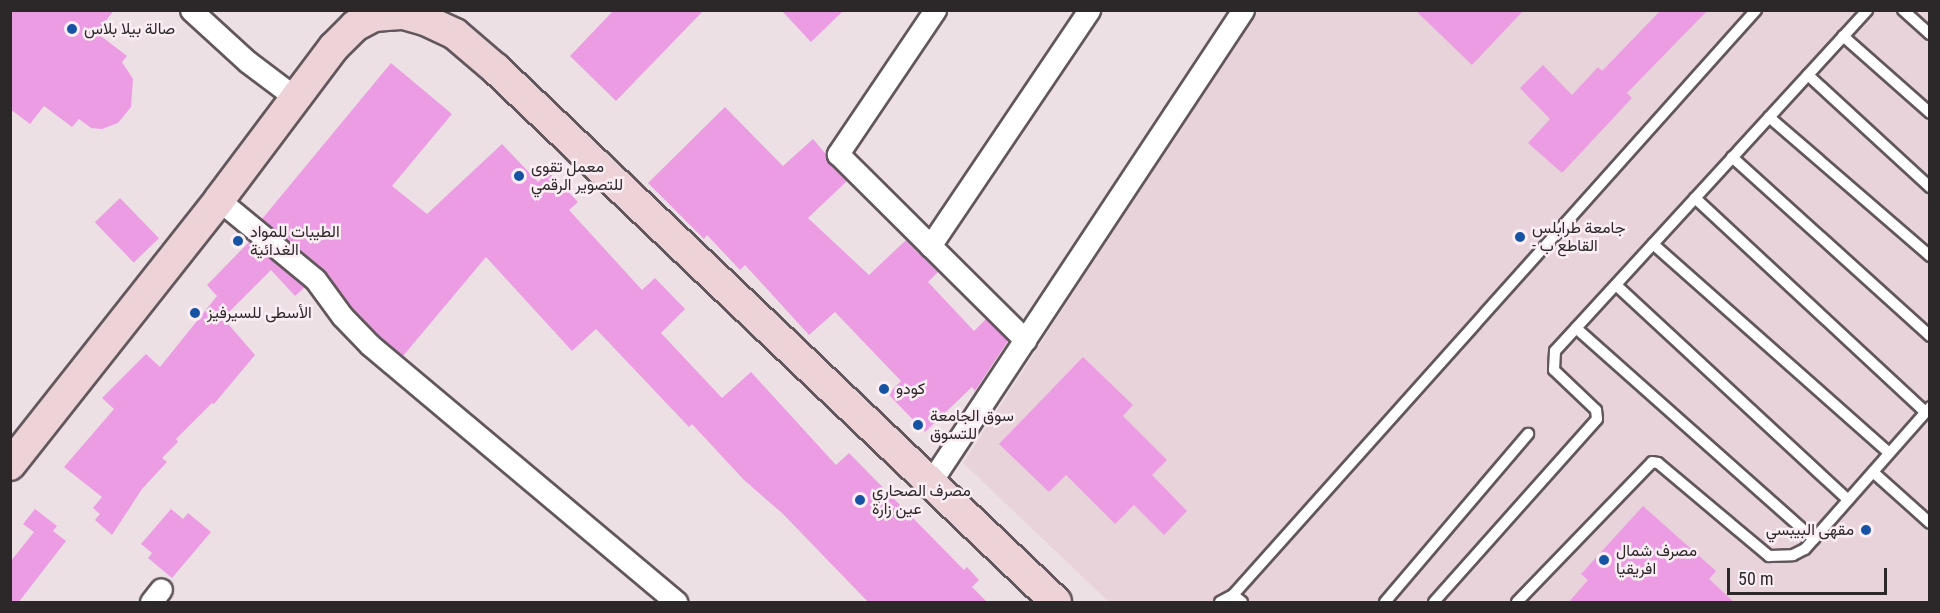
<!DOCTYPE html>
<html>
<head>
<meta charset="utf-8">
<style>
  body { margin:0 }
  #map { position:relative; width:1940px; height:613px; overflow:hidden; background:#ede0e5; font-family:"Roboto Condensed",Vazirmatn,sans-serif }
  div>[style] { position:absolute }
  .built>* { inset:0; background:#e8d3db }
  .building>* { inset:0; background:#ec9ce2; transform-origin:0 0 }
  .roads { filter:drop-shadow(2px 0 #62575c) drop-shadow(-2px 0 #62575c) drop-shadow(0 2px #62575c) drop-shadow(0 -2px #62575c) }
  .lane>* { height:10px; margin:-5px; padding:0 5px; transform-origin:5px; border-radius:5px; background:#fff }
  .street>* { height:21px; margin:-10.5px; padding:0 10.5px; transform-origin:10.5px; border-radius:10.5px; background:#fff }
  .secondary>* { height:30px; margin:-15px; padding:0 15px; transform-origin:15px; border-radius:15px; background:#edd3d8 }
  .dots>* { width:16px; height:16px; translate:-50% -50%; box-sizing:border-box; border:3px solid #faedf3; border-radius:50% }
  span { translate:-50% -50%; white-space:nowrap; text-align:center; line-height:1.15; -webkit-text-stroke:5px #faedf3; paint-order:stroke }
  .poi-label { font-size:16px; color:#2c282a }
  .left { translate:0 -50%; text-align:left }
  .right { translate:-100% -50%; text-align:right }
  .frame { position:absolute; inset:0; border:12px solid #2c282a; pointer-events:none }
  .scale { position:absolute; left:1727px; top:568px; width:160px; height:27px; box-sizing:border-box; border:3px solid #2c282a; border-top:0; padding-left:8px; font-size:18px; line-height:21px; white-space:nowrap; color:#2c282a; -webkit-text-stroke:4px #faedf3; paint-order:stroke }
</style>
</head>
<body>
<div id="map">
  <div class="built">
    <i style="clip-path:polygon(1256px 11px,1929px 11px,1929px 602px,1109px 602px,963px 463px)"></i>
  </div>
  <div class="building">
    <i style="clip-path:polygon(10px 10px,114px 10px,97px 33px,127px 56px,122px 62px,133px 79px,131px 107px,118px 123px,102px 129px,91px 128px,79px 119px,72px 127px,44px 106px,30px 124px,10px 109px)"></i>
    <i style="clip-path:polygon(614px 10px,704px 10px,616px 101px,570px 56px)"></i>
    <i style="clip-path:polygon(781px 10px,844px 10px,811px 42px)"></i>
    <i style="clip-path:polygon(1415px 10px,1524px 10px,1472px 65px)"></i>
    <i style="clip-path:polygon(1661px 10px,1708px 10px,1627px 93px,1632px 98px,1562px 173px,1528px 143px,1550px 119px,1520px 88px,1543px 65px,1572px 95px,1598px 67px,1602px 71px)"></i>
    <i style="clip-path:polygon(391px 63px,452px 114px,392px 186px,427px 214px,502px 144px,538px 182px,549px 172px,578px 202px,569px 210px,642px 290px,655px 278px,685px 309px,661px 333px,722px 398px,751px 372px,836px 465px,849px 453px,964px 570px,967px 567px,979px 580px,972px 587px,988px 603px,869px 603px,783px 514px,744px 480px,692px 424px,689px 427px,596px 329px,572px 351px,486px 257px,403px 356px,379px 336px,352px 308px,323px 269px,262px 219px)"></i>
    <i style="clip-path:polygon(725px 107px,783px 166px,813px 139px,825px 153px,829px 163px,847px 181px,808px 218px,869px 275px,906px 240px,938px 272px,928px 282px,974px 331px,986px 319px,1008px 341px,975px 391px,972px 387px,925px 432px,888px 394px,901px 381px,835px 312px,809px 335px,745px 265px,740px 270px,707px 235px,704px 239px,648px 183px)"></i>
    <i style="left:120px;top:198px;width:56px;height:35px;rotate:46deg"></i>
    <i style="clip-path:polygon(249px 242px,305px 287px,295px 296px,271px 270px,223px 318px,255px 355px,214px 404px,212px 403px,176px 439px,178px 442px,162px 458px,167px 462px,142px 489px,112px 535px,95px 520px,100px 514px,93px 508px,102px 497px,64px 467px,114px 409px,102px 398px,146px 354px,160px 367px,217px 296px,207px 285px)"></i>
    <i style="clip-path:polygon(1083px 357px,1133px 405px,1123px 416px,1167px 460px,1152px 475px,1187px 511px,1164px 535px,1134px 505px,1115px 524px,1066px 475px,1049px 492px,999px 444px)"></i>
    <i style="clip-path:polygon(1643px 506px,1716px 571px,1709px 579px,1735px 603px,1568px 603px,1588px 580px,1581px 574px)"></i>
    <i style="clip-path:polygon(35px 509px,57px 526px,53px 531px,66px 541px,18px 603px,10px 603px,10px 562px,34px 532px,23px 524px)"></i>
    <i style="clip-path:polygon(171px 509px,183px 519px,188px 513px,211px 532px,172px 578px,148px 558px,152px 553px,141px 544px)"></i>
  </div>
  <div class="roads">
    <div class="lane">
      <i style="left:1903px;top:10px;width:36px;rotate:42deg"></i>
      <i style="left:1843px;top:36px;width:116px;rotate:41.5deg"></i>
      <i style="left:1808px;top:75px;width:166px;rotate:42.6deg"></i>
      <i style="left:1769px;top:117px;width:213px;rotate:40.8deg"></i>
      <i style="left:1732px;top:157px;width:267px;rotate:42.1deg"></i>
      <i style="left:1695px;top:198px;width:314px;rotate:42.9deg"></i>
      <i style="left:1653px;top:244px;width:315px;rotate:41.5deg"></i>
      <i style="left:1616px;top:285px;width:316px;rotate:42.8deg"></i>
      <i style="left:1576px;top:328px;width:318px;rotate:41.6deg"></i>
      <i style="left:1873px;top:472px;width:76px;rotate:41.8deg"></i>
      <i style="left:1220px;top:602px;width:15px;rotate:-28deg"></i>
      <i style="left:1242px;top:602px;width:11px;rotate:-142deg"></i>
      <i style="left:1233px;top:595px;width:785px;rotate:-48.2deg"></i>
      <i style="left:1385px;top:602px;width:221px;rotate:-49.6deg"></i>
      <i style="left:1434px;top:602px;width:245px;rotate:-48.3deg"></i>
      <i style="left:1597px;top:419px;width:9px;rotate:-96deg"></i>
      <i style="left:1596px;top:410px;width:58px;rotate:-136.4deg"></i>
      <i style="left:1554px;top:370px;width:19px;rotate:-87deg"></i>
      <i style="left:1555px;top:351px;width:462px;rotate:-47.5deg"></i>
      <i style="left:1517px;top:602px;width:194px;rotate:-46deg"></i>
      <i style="left:1652px;top:462px;width:6px;rotate:9deg"></i>
      <i style="left:1658px;top:463px;width:145px;rotate:40deg"></i>
      <i style="left:1769px;top:556px;width:24px;rotate:-2deg"></i>
      <i style="left:1793px;top:555px;width:13px;rotate:-27deg"></i>
      <i style="left:1805px;top:549px;width:189px;rotate:-48.6deg"></i>
    </div>
    <div class="street">
      <i style="left:191px;top:10px;width:77px;rotate:42.4deg"></i>
      <i style="left:248px;top:62px;width:60px;rotate:36.9deg"></i>
      <i style="left:935px;top:10px;width:174px;rotate:124deg"></i>
      <i style="left:838px;top:154px;width:264px;rotate:44.8deg"></i>
      <i style="left:219px;top:200px;width:124px;rotate:39.5deg"></i>
      <i style="left:315px;top:279px;width:46px;rotate:53.9deg"></i>
      <i style="left:342px;top:316px;width:40px;rotate:46deg"></i>
      <i style="left:370px;top:345px;width:400px;rotate:40deg"></i>
      <i style="left:930px;top:246px;width:285px;rotate:-56deg"></i>
      <i style="left:930px;top:483px;width:567px;rotate:-56.51deg"></i>
      <i style="left:151px;top:602px;width:16px;rotate:-52deg"></i>
    </div>
    <div class="secondary">
      <i style="left:10px;top:465px;width:337px;rotate:-51.7deg"></i>
      <i style="left:219px;top:200px;width:191px;rotate:-53.1deg"></i>
      <i style="left:334px;top:47px;width:30px;rotate:-45deg"></i>
      <i style="left:355px;top:26px;width:21px;rotate:-28deg"></i>
      <i style="left:374px;top:16px;width:30px;rotate:-4deg"></i>
      <i style="left:404px;top:14px;width:22px;rotate:16deg"></i>
      <i style="left:425px;top:20px;width:33px;rotate:25deg"></i>
      <i style="left:455px;top:34px;width:54px;rotate:40.5deg"></i>
      <i style="left:496px;top:69px;width:773px;rotate:43.58deg"></i>
    </div>
  </div>
  <div class="dots">
    <i style="left:72px;top:29px;background:#1753a4"></i>
    <i style="left:519px;top:176px;background:#1753a4"></i>
    <i style="left:1520px;top:237px;background:#1753a4"></i>
    <i style="left:238px;top:241px;background:#1753a4"></i>
    <i style="left:195px;top:313px;background:#1753a4"></i>
    <i style="left:884px;top:389px;background:#1753a4"></i>
    <i style="left:918px;top:425px;background:#1753a4"></i>
    <i style="left:860px;top:500px;background:#1753a4"></i>
    <i style="left:1866px;top:530px;background:#1753a4"></i>
    <i style="left:1604px;top:560px;background:#1753a4"></i>
  </div>
  <div class="poi-label">
    <span class="left" style="left:84px;top:29px">صالة بيلا بلاس</span>
    <span class="left" style="left:531px;top:176px">معمل تقوى<br>للتصوير الرقمي</span>
    <span class="left" style="left:1532px;top:237px">جامعة طرابلس<br>- القاطع ب</span>
    <span class="left" style="left:250px;top:241px">الطيبات للمواد<br>الغدائية</span>
    <span class="left" style="left:207px;top:313px">الأسطى للسيرفيز</span>
    <span class="left" style="left:896px;top:389px">كودو</span>
    <span class="left" style="left:930px;top:425px">سوق الجامعة<br>للتسوق</span>
    <span class="left" style="left:872px;top:500px">مصرف الصحاري<br>عين زارة</span>
    <span class="right" style="left:1854px;top:530px">مقهى البيبسي</span>
    <span class="left" style="left:1616px;top:560px">مصرف شمال<br>افريقيا</span>
  </div>
  <div class="frame"></div>
  <div class="scale">50 m</div>
</div>
</body>
</html>
